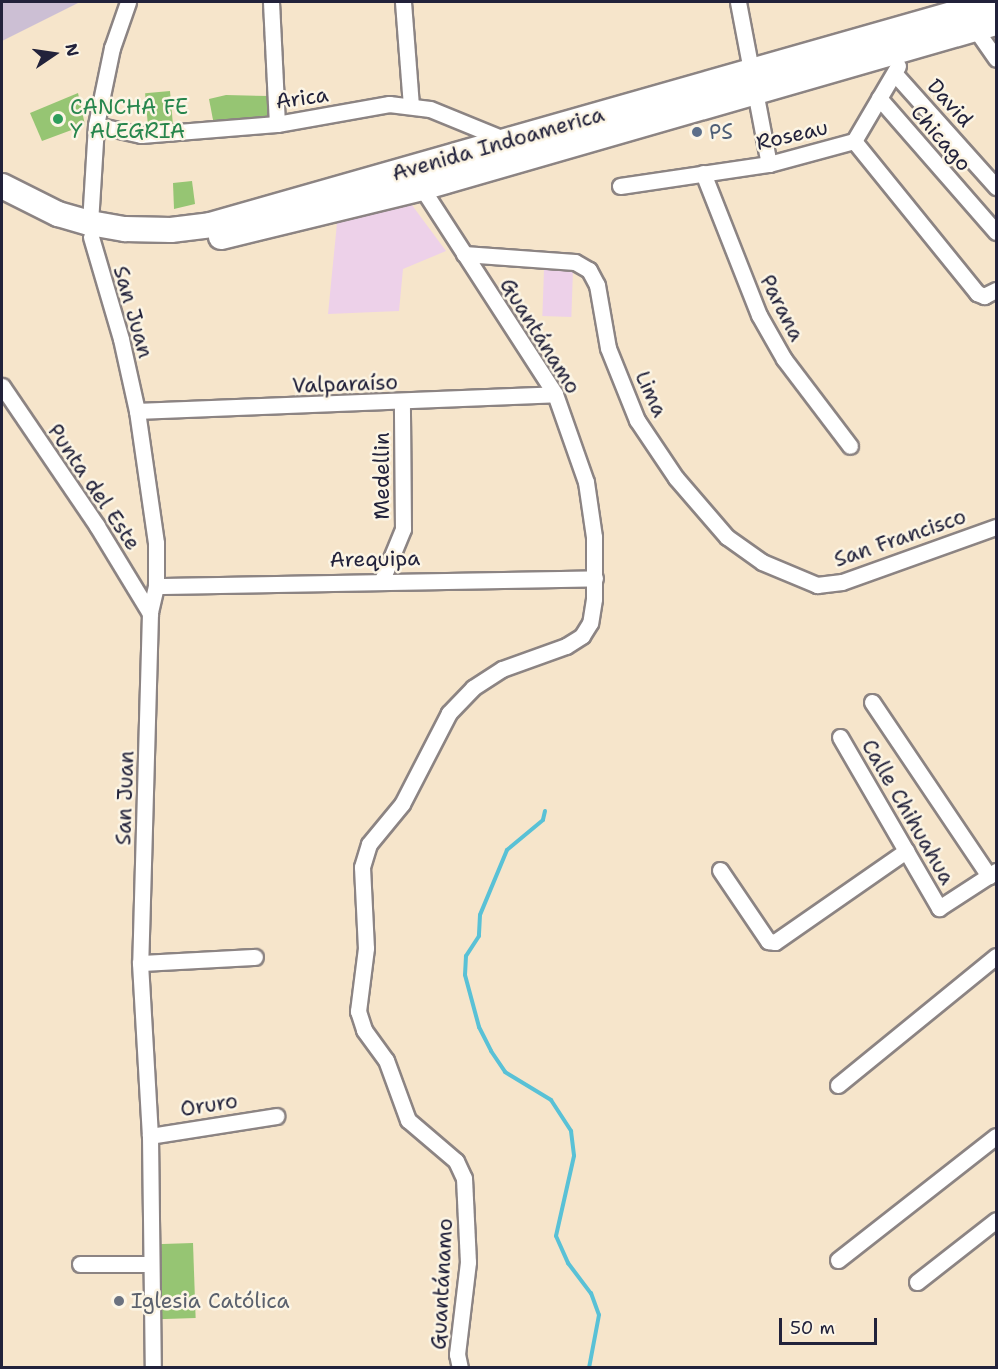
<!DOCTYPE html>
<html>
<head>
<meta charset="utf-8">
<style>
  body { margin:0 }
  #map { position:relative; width:998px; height:1369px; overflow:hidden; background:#f6e5cb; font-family:"Shantell Sans",sans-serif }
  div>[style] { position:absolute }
  .built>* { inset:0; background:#edd1e9; transform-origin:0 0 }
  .industrial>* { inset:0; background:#ccbfd4 }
  .green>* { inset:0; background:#96c573; transform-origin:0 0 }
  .stream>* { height:4px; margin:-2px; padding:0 2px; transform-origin:2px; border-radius:2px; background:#59c1d6 }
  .roads { filter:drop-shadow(2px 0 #8c8483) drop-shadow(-2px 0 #8c8483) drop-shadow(0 2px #8c8483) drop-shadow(0 -2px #8c8483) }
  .street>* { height:15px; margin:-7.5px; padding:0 7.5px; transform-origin:7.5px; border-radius:7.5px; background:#fff }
  .primary>* { height:24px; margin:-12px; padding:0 12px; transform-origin:12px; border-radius:12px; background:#fff }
  .dots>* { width:16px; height:16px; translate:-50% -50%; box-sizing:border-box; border:3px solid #fcf5e5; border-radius:50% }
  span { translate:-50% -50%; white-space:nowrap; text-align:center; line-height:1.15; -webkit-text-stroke:5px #fcf5e5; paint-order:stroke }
  .street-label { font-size:21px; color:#22223b }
  .leisure-label { font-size:21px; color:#27864d }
  .left { translate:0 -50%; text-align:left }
  .service-label { font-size:21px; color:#4e5e75 }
  .worship-label { font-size:21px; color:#5b616d }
  .frame { position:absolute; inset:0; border:3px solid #22223b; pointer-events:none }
  .north { position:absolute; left:24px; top:24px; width:60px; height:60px; -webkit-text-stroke:4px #fcf5e5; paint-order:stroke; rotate:77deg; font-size:16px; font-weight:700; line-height:24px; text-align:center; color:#22223b }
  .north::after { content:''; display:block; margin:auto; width:21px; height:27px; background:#22223b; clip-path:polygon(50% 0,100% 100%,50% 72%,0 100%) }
  .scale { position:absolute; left:779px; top:1318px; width:98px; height:27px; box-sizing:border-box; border:3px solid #22223b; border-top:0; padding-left:8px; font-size:18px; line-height:21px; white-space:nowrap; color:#22223b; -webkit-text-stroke:4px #fcf5e5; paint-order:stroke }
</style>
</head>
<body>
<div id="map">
  <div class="built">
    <i style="clip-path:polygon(406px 197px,446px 251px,403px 269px,399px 311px,328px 314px,338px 213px)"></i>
    <i style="left:544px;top:269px;width:29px;height:47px;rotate:2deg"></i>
  </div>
  <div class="industrial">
    <i style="clip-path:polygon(2px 2px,80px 2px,2px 41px)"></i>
  </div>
  <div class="green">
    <i style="left:170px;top:91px;width:34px;height:25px;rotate:85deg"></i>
    <i style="clip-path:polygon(78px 93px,85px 125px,42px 141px,30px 113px)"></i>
    <i style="clip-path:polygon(226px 95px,270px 96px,270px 116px,214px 125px,209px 99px)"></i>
    <i style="clip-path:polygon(192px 181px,195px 204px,174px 209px,173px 183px)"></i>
    <i style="left:193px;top:1243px;width:75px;height:38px;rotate:88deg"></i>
  </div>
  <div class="stream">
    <i style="left:545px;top:811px;width:9px;rotate:103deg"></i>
    <i style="left:543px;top:820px;width:47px;rotate:140.2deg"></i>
    <i style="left:507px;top:850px;width:70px;rotate:112.6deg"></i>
    <i style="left:480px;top:915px;width:21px;rotate:93deg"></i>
    <i style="left:479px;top:936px;width:24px;rotate:123deg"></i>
    <i style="left:466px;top:956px;width:19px;rotate:93deg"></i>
    <i style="left:465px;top:975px;width:54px;rotate:74.9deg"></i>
    <i style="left:479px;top:1027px;width:27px;rotate:63deg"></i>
    <i style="left:491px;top:1051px;width:25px;rotate:56deg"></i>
    <i style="left:505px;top:1072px;width:54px;rotate:31.3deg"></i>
    <i style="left:551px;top:1100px;width:37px;rotate:57deg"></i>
    <i style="left:571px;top:1131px;width:25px;rotate:83deg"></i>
    <i style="left:574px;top:1156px;width:82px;rotate:102.7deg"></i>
    <i style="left:556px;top:1236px;width:30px;rotate:66deg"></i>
    <i style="left:568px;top:1263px;width:38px;rotate:53deg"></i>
    <i style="left:591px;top:1293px;width:23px;rotate:70deg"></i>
    <i style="left:599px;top:1315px;width:54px;rotate:100.7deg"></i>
  </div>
  <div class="roads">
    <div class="street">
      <i style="left:271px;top:2px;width:122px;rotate:87.2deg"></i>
      <i style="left:403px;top:2px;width:104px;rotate:85.6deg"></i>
      <i style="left:738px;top:2px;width:165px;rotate:79.2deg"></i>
      <i style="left:976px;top:30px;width:35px;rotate:55deg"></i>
      <i style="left:895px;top:74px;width:152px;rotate:48.2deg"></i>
      <i style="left:879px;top:98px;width:178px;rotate:48.9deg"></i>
      <i style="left:96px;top:125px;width:46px;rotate:12.5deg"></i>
      <i style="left:141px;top:135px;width:136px;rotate:-4.6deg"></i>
      <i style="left:277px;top:124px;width:114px;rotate:-10.1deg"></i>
      <i style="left:389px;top:104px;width:41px;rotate:7deg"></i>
      <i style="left:430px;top:109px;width:82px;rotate:22.2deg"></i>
      <i style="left:854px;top:141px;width:196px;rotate:51deg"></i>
      <i style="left:977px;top:293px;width:8px;rotate:23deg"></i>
      <i style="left:984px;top:296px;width:13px;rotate:-27deg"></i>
      <i style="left:854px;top:141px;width:87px;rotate:-59.6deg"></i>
      <i style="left:703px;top:173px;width:153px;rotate:68.5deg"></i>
      <i style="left:759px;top:315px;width:51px;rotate:60.4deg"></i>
      <i style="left:784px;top:359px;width:109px;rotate:52.8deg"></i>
      <i style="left:418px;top:182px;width:252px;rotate:57.1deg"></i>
      <i style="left:555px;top:394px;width:93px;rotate:70.6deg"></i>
      <i style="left:586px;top:482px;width:56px;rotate:81.7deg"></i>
      <i style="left:594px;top:537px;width:62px;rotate:90deg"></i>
      <i style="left:594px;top:599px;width:24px;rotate:99deg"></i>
      <i style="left:590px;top:623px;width:15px;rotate:122deg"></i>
      <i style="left:582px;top:636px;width:19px;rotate:148deg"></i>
      <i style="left:566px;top:646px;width:68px;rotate:160.2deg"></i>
      <i style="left:502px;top:669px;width:35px;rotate:147deg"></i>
      <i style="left:473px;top:688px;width:35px;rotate:134deg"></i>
      <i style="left:449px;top:713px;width:102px;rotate:117.3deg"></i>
      <i style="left:402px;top:804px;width:52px;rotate:129.5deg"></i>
      <i style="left:369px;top:844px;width:24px;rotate:107deg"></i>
      <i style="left:362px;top:867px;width:81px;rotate:87.2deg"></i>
      <i style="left:366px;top:948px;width:64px;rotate:97.2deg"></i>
      <i style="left:358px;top:1011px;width:20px;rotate:72deg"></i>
      <i style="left:364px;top:1030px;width:37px;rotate:54deg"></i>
      <i style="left:386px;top:1060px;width:64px;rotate:69.9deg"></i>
      <i style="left:408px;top:1120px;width:63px;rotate:40.5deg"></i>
      <i style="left:456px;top:1161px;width:19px;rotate:65deg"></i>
      <i style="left:464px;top:1178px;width:84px;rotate:87.3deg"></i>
      <i style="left:468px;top:1262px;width:93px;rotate:96.8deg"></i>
      <i style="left:457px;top:1354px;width:14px;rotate:78deg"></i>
      <i style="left:620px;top:186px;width:151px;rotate:-8.4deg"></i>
      <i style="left:769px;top:164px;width:88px;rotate:-15.1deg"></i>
      <i style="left:90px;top:223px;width:98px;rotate:-86.5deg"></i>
      <i style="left:96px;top:125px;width:79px;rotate:-78.3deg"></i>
      <i style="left:112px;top:48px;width:49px;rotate:-70.8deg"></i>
      <i style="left:91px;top:237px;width:106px;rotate:73.6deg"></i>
      <i style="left:121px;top:339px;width:74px;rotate:77.5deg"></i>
      <i style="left:137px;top:411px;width:133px;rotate:81.8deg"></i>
      <i style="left:156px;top:543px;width:43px;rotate:90deg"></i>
      <i style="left:156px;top:586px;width:28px;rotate:103deg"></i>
      <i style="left:150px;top:613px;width:350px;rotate:91.6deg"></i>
      <i style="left:140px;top:963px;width:173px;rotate:86.7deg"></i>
      <i style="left:150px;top:1136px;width:232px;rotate:89.3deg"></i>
      <i style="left:464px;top:254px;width:111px;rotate:4.1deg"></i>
      <i style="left:575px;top:262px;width:16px;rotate:30deg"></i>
      <i style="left:589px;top:270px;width:17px;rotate:62deg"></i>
      <i style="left:597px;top:285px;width:64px;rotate:80.1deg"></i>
      <i style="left:608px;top:348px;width:78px;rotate:68.1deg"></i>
      <i style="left:637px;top:420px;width:70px;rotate:56.1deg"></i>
      <i style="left:676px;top:478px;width:78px;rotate:49.2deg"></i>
      <i style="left:727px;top:537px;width:43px;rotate:35.5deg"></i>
      <i style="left:762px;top:562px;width:60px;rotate:22.7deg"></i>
      <i style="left:817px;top:585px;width:25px;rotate:-7deg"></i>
      <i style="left:842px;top:582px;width:164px;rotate:-19.7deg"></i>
      <i style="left:2px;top:386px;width:169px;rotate:55.8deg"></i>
      <i style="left:97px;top:526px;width:102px;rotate:58.7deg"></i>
      <i style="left:137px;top:411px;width:418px;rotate:-2.3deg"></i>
      <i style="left:382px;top:580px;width:55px;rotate:-67.6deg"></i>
      <i style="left:403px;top:529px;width:126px;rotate:-90.5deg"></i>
      <i style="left:156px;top:586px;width:439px;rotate:-1deg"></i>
      <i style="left:872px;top:702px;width:210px;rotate:56.1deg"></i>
      <i style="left:840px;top:737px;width:198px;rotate:59.9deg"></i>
      <i style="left:939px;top:908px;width:68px;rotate:-33deg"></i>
      <i style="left:720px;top:870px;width:86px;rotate:55.9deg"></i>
      <i style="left:768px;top:941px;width:7px;rotate:8deg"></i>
      <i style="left:775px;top:942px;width:160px;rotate:-34.8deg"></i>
      <i style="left:140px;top:963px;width:115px;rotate:-3deg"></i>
      <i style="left:838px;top:1085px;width:204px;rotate:-39.2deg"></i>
      <i style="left:150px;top:1136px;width:128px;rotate:-9deg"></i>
      <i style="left:838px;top:1260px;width:201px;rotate:-38.1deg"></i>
      <i style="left:80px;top:1264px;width:70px"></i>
      <i style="left:917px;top:1282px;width:100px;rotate:-38.1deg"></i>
    </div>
    <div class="primary">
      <i style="left:2px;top:186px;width:63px;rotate:26.6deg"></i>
      <i style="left:58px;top:214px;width:33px;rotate:16deg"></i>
      <i style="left:90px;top:223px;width:36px;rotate:10deg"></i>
      <i style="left:125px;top:229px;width:46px;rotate:1.2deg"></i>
      <i style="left:171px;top:230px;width:39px;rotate:-7deg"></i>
      <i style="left:210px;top:225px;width:815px;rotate:-15.88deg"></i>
      <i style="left:221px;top:237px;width:207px;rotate:-13.7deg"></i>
      <i style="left:422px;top:188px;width:597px;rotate:-16.04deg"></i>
    </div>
  </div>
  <div class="dots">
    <i style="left:58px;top:119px;background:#2e9e5b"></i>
    <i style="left:697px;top:132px;background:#5c6f8a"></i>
    <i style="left:119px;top:1301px;background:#6b7280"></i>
  </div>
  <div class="street-label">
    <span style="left:302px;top:98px;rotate:-8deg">Arica</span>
    <span style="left:950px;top:103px;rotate:48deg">David</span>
    <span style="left:792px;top:135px;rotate:-13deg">Roseau</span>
    <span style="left:941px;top:138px;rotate:49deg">Chicago</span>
    <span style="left:498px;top:144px;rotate:-16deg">Avenida Indoamerica</span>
    <span style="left:782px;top:308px;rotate:63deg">Parana</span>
    <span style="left:133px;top:312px;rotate:74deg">San Juan</span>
    <span style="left:540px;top:336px;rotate:58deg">Guantánamo</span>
    <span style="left:345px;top:384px;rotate:-2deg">Valparaíso</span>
    <span style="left:651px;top:394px;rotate:65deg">Lima</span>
    <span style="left:382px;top:476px;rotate:-90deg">Medellin</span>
    <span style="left:94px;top:487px;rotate:56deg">Punta del Este</span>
    <span style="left:900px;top:538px;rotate:-19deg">San Francisco</span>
    <span style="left:375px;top:559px;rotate:-1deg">Arequipa</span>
    <span style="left:125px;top:798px;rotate:-88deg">San Juan</span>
    <span style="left:908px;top:812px;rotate:60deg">Calle Chihuahua</span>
    <span style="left:209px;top:1105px;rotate:-9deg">Oruro</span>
    <span style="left:442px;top:1284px;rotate:-87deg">Guantánamo</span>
  </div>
  <div class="leisure-label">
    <span class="left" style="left:70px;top:119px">CANCHA FE<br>Y ALEGRIA</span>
  </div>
  <div class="service-label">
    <span class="left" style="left:709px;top:132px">PS</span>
  </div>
  <div class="worship-label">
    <span class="left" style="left:131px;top:1301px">Iglesia Católica</span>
  </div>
  <div class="frame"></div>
  <div class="north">N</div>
  <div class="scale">50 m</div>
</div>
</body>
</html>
